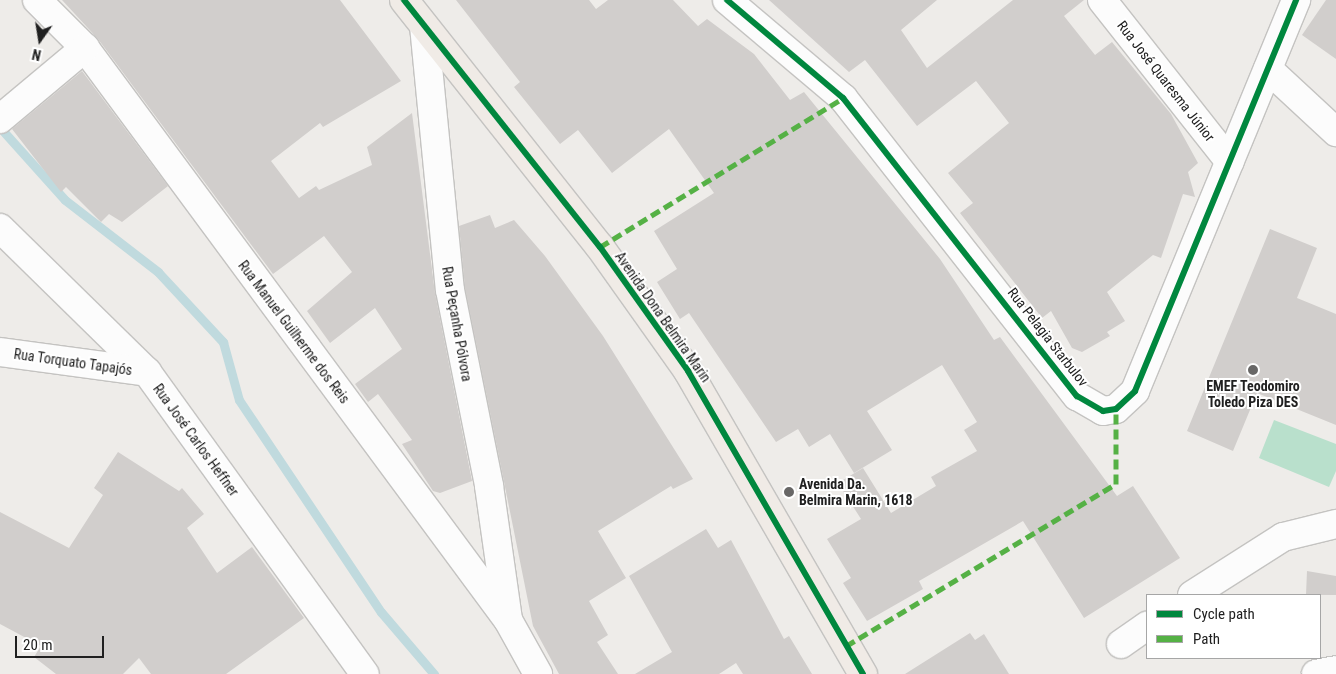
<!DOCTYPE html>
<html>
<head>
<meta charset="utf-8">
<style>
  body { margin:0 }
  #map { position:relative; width:1336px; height:674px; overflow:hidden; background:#eeece9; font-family:"Roboto Condensed",sans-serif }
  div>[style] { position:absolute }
  .pitch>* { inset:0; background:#b9e0cc }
  .stream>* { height:9px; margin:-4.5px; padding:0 4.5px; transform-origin:4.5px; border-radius:4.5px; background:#c0dade }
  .building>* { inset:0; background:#d1cecc }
  .roads { filter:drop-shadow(1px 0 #c4c3c1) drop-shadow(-1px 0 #c4c3c1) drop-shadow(0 1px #c4c3c1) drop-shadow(0 -1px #c4c3c1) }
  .minor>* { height:28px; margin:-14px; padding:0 14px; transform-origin:14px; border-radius:14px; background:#fcfcfc }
  .major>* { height:28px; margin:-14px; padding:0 14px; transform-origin:14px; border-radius:14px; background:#f0ebe6 }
  .quiet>* { height:5px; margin-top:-2.5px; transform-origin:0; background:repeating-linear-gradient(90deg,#55b145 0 10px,transparent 0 15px) }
  .cycleway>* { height:6px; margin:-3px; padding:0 3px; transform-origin:3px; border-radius:3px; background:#00873e }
  .dots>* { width:14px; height:14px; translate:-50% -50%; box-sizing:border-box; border:2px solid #fff; border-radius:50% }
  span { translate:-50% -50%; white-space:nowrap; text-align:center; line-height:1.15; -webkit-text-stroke:4px #fff; paint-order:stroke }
  .street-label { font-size:14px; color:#202020 }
  .poi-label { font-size:14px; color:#202020; font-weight:700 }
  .left { translate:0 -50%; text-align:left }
  .legend { position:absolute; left:1146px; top:594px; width:175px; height:65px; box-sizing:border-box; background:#fff; border:1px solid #a6a6a6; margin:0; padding:6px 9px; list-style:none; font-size:15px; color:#202020 }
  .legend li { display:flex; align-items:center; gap:10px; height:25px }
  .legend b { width:25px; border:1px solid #a6a6a6 }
  .north { position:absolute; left:15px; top:15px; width:50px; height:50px; -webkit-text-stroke:4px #fff; paint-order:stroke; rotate:193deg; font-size:14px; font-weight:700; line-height:20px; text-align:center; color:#202020 }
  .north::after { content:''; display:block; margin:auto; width:18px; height:22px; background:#202020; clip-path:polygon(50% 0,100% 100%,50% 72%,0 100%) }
  .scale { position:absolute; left:15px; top:636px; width:89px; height:22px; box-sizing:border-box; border:2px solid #202020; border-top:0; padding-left:6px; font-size:15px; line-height:18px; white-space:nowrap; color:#202020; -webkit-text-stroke:4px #fff; paint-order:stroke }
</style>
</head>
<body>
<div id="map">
  <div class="pitch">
    <i style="clip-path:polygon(1274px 420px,1336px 444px,1336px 471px,1329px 487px,1259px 458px)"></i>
  </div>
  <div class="stream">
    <i style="left:4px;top:132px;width:91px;rotate:48.1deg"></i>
    <i style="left:65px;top:200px;width:118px;rotate:37.7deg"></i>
    <i style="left:158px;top:272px;width:96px;rotate:47.1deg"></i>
    <i style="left:223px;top:342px;width:60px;rotate:74.6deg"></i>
    <i style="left:239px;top:400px;width:255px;rotate:56.2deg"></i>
    <i style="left:381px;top:612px;width:82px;rotate:49.5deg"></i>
  </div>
  <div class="building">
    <i style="clip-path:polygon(62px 0,340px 0,401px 81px,323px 127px,320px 123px,271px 161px,299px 198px,316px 186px,319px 190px,372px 165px,367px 147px,412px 113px,435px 293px,472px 481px,440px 493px,433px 491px,402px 444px,412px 440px,378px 394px,368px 402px,355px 384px,402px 349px,375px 308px,330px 343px,307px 311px,352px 272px,324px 236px,273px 274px,98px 39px)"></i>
    <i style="clip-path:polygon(456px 0,589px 0,596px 9px,608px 0,673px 0,698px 26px,707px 19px,754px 54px,790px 100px,804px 92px,940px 259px,994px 340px,1000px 337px,1117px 496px,1133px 486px,1180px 558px,1084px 618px,1023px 521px,919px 581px,923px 589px,867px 621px,843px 583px,851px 578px,827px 539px,861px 519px,838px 483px,863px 468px,891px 513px,936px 486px,931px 477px,977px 451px,964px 430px,977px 422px,942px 365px,867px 411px,892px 450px,854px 473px,830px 434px,809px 447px,798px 429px,776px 442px,689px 313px,680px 319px,657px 282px,677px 269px,654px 231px,714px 193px,669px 129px,612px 173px,578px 130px,560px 144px,514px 87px,520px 82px)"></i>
    <i style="clip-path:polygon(769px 0,937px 0,901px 30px,927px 68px,1013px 0,1084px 0,1064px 16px,1095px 55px,1112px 42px,1171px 114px,1198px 163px,1188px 172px,1195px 197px,1183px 194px,1161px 258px,1153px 255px,1107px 292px,1125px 321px,1107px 332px,1110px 336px,1082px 352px,1072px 348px,1051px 311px,1042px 318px,960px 213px,973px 203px,948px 173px,1009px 123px,976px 81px,917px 126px,865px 60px,849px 72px)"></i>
    <i style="clip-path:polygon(1326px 0,1336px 0,1336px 59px,1302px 35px)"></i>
    <i style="clip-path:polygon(82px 71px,168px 186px,122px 222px,109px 214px,101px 222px,66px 187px,61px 192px,12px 129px)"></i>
    <i style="clip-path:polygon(490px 215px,495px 228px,514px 220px,545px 256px,603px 336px,693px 479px,673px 489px,671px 486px,598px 531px,626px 578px,589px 601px,608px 635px,597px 642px,618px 674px,559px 674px,533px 626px,465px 288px,459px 226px)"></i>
    <i style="clip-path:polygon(1270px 229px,1317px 248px,1297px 298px,1336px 314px,1336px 425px,1257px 393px,1233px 451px,1187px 431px)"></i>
    <i style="clip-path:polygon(118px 452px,179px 491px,182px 488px,204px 514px,187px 528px,217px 573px,252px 547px,304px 618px,226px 674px,151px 674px,139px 658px,123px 674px,56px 674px,34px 657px,41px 646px,0 624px,0 512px,69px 548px,103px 495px,94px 488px)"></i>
    <i style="clip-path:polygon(706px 529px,718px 548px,731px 540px,784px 639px,789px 636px,812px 674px,743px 674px,736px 663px,719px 674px,635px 674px,672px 652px,629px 576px)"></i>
    <i style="clip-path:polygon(1307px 571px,1336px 576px,1336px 595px,1306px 595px)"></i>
    <i style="clip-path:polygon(970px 633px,975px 640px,984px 634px,1009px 674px,905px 674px)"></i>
  </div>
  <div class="roads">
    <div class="minor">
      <i style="left:37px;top:0;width:68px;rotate:45deg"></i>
      <i style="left:85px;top:48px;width:711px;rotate:53.52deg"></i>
      <i style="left:508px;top:620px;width:62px;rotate:60.9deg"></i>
      <i style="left:727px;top:0;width:152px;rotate:40.2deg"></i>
      <i style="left:843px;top:98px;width:379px;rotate:51.9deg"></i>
      <i style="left:1077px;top:396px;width:30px;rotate:30deg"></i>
      <i style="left:1103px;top:411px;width:13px;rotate:-9deg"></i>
      <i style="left:1116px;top:409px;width:26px;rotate:-43deg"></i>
      <i style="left:1135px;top:391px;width:423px;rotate:-67.6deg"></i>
      <i style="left:1102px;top:0;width:206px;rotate:51.7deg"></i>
      <i style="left:424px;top:26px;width:265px;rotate:84.4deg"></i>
      <i style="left:450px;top:290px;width:200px;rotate:78.7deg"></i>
      <i style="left:489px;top:486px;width:134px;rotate:81.9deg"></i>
      <i style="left:1268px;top:69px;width:93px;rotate:42.8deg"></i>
      <i style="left:0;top:119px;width:111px;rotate:-39.9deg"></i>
      <i style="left:0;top:228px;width:206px;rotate:44.4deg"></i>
      <i style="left:147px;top:372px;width:372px;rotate:54.2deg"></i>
      <i style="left:0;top:352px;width:148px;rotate:7.7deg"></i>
      <i style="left:1192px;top:595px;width:108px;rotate:-32.5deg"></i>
      <i style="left:1283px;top:537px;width:55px;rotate:-13.8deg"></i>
      <i style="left:1121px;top:644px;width:32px;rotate:-35deg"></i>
      <i style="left:1316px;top:674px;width:20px;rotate:-11deg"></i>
    </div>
    <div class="major">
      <i style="left:404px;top:0;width:315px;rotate:51.6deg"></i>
      <i style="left:600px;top:247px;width:152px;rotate:54.6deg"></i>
      <i style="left:688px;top:371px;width:350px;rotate:60deg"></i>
    </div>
  </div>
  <div class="quiet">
    <i style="left:600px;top:247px;width:285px;rotate:-31.5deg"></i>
    <i style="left:846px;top:646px;width:315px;rotate:-31deg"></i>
    <i style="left:1116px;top:484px;width:75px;rotate:-90deg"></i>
  </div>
  <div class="cycleway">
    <i style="left:404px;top:0;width:315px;rotate:51.6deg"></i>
    <i style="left:600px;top:247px;width:152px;rotate:54.6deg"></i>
    <i style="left:688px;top:371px;width:350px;rotate:60deg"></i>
    <i style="left:727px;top:0;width:152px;rotate:40.2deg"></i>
    <i style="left:843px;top:98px;width:379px;rotate:51.9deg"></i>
    <i style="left:1077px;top:396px;width:30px;rotate:30deg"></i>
    <i style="left:1103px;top:411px;width:13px;rotate:-9deg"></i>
    <i style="left:1116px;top:409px;width:26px;rotate:-43deg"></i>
    <i style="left:1135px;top:391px;width:423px;rotate:-67.6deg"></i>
  </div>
  <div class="dots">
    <i style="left:1253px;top:370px;background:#686766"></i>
    <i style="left:789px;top:492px;background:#686766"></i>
  </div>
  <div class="street-label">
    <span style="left:1166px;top:81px;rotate:52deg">Rua José Quaresma Júnior</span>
    <span style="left:663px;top:317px;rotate:55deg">Avenida Dona Belmira Marin</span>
    <span style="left:457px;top:324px;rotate:80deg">Rua Peçanha Pólvora</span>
    <span style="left:294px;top:332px;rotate:53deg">Rua Manuel Guilherme dos Reis</span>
    <span style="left:1048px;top:337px;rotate:52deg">Rua Pelagia Starbulov</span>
    <span style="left:73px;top:362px;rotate:8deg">Rua Torquato Tapajós</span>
    <span style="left:196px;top:440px;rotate:54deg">Rua José Carlos Heffner</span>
  </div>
  <div class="poi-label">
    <span style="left:1253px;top:394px">EMEF Teodomiro<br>Toledo Piza DES</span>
    <span class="left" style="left:799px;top:492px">Avenida Da.<br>Belmira Marin, 1618</span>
  </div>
  <ul class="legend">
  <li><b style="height:6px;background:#00873e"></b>Cycle path</li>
  <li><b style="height:6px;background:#55b145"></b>Path</li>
  </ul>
  <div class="north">N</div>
  <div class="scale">20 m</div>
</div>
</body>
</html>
